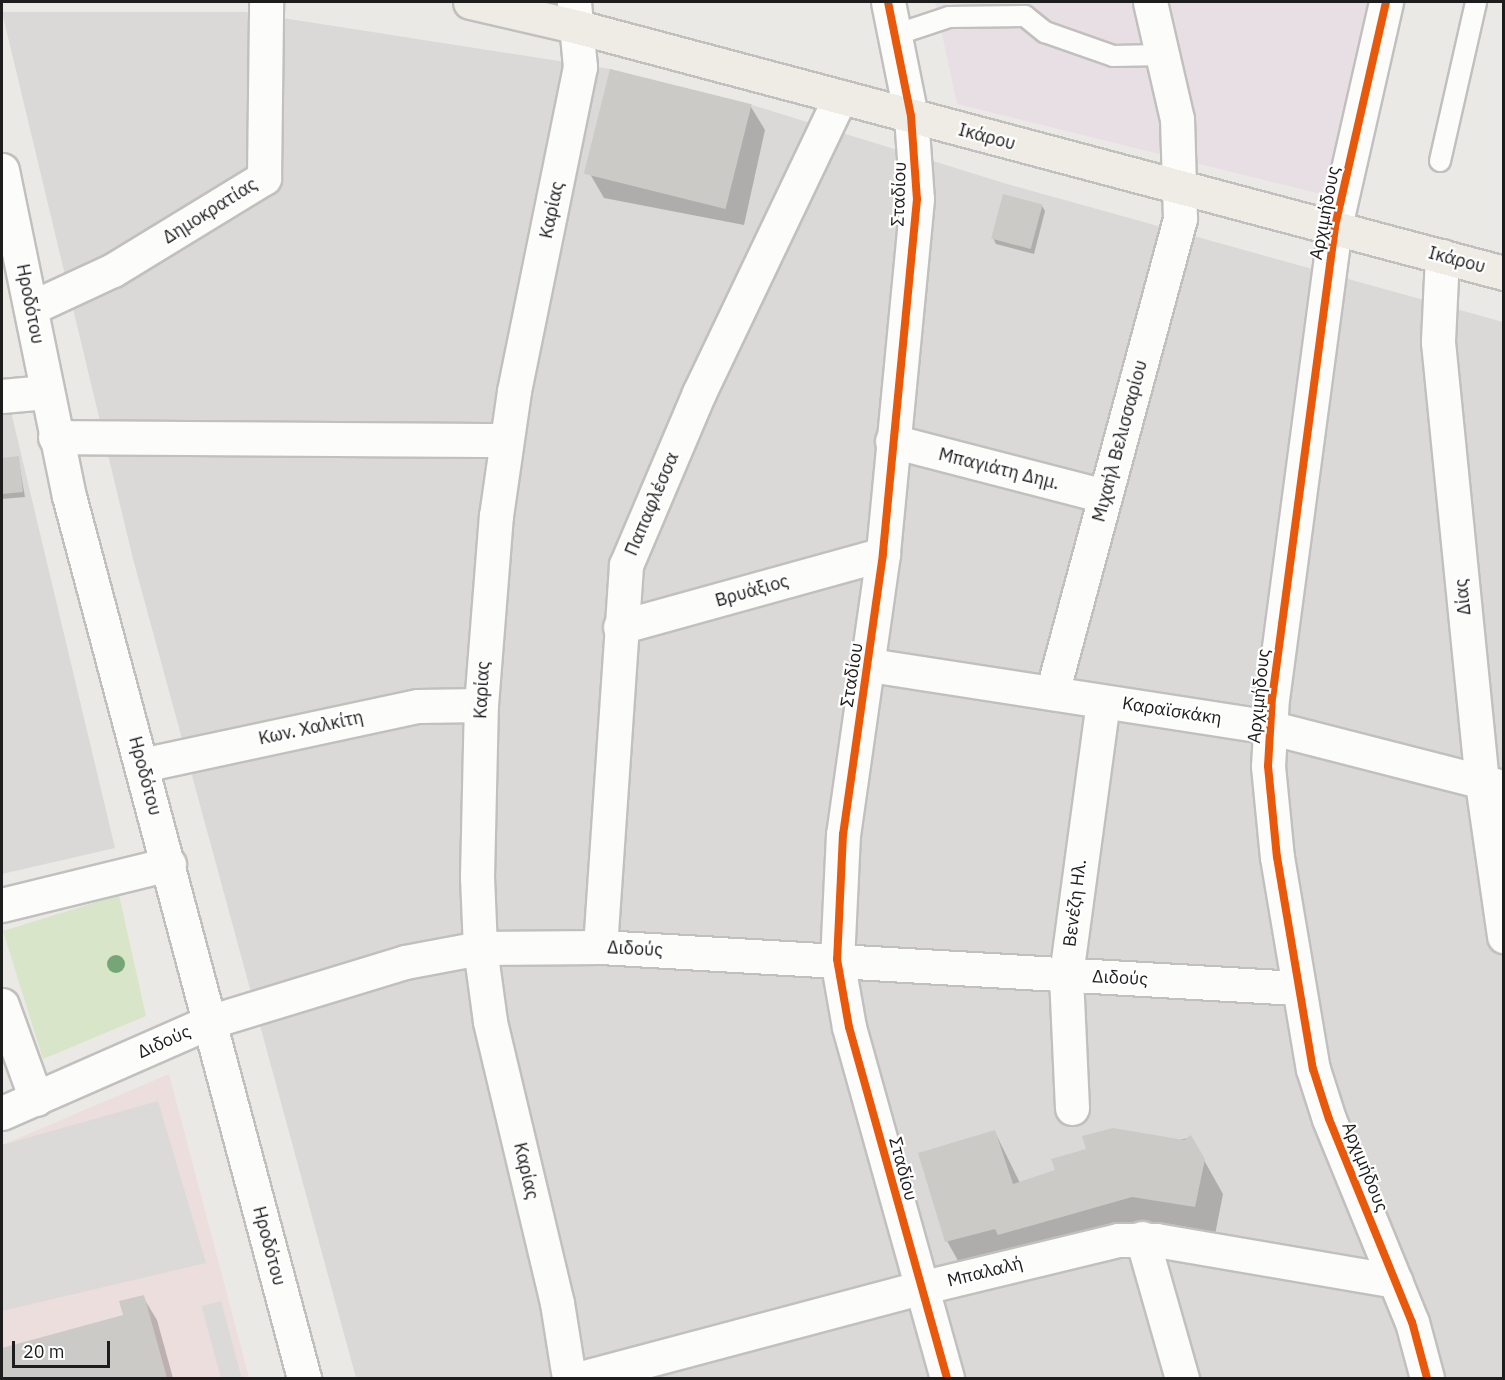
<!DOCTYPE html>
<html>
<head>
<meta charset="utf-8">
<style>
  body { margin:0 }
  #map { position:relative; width:1505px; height:1380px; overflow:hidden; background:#ebe9e6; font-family:"IBM Plex Sans",sans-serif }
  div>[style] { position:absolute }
  .residential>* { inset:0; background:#dad9d7 }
  .commercial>* { inset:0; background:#ecdedd }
  .industrial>* { inset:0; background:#e8dfe4 }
  .grass>* { inset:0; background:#d8e5c8 }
  .parking>* { inset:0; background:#dbdad9; transform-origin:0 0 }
  .shadow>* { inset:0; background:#0003 }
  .building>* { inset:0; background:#cccac7; transform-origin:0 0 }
  .roads { filter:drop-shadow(2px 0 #c1c0be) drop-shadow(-2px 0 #c1c0be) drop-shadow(0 2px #c1c0be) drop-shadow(0 -2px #c1c0be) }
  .service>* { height:20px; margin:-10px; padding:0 10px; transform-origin:10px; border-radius:10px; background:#fcfcfb }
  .minor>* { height:33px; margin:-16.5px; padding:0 16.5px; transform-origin:16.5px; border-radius:16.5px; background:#fcfcfb }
  .primary>* { height:33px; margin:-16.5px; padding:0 16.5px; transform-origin:16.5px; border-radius:16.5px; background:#efebe5 }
  .cycleway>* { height:8px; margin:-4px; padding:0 4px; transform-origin:4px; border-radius:4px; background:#e8590c }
  .trees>* { width:18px; height:18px; margin:-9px; border-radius:50%; background:#76a677 }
  span { translate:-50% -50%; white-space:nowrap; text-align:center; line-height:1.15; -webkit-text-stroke:4.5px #fff; paint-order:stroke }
  .street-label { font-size:18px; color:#1d1d1d }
  .frame { position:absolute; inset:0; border:3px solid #1d1d1d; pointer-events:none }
  .scale { position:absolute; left:12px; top:1341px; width:98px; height:27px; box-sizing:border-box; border:3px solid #1d1d1d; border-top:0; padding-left:8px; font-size:18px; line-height:21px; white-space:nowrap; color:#1d1d1d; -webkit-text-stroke:4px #fff; paint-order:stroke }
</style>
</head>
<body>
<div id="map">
  <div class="residential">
    <i style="clip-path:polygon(2px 12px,245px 12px,610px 69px,752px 105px,1007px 184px,1503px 322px,1503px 1378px,356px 1378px,133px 559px)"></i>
    <i style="clip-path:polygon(2px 374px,115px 848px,2px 874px)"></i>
  </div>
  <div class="commercial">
    <i style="clip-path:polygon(169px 1074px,249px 1378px,2px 1378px,2px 1145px)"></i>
  </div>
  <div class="industrial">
    <i style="clip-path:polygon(935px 2px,1370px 2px,1325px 195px,957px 104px)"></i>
  </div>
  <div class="grass">
    <i style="clip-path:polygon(119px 895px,146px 1016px,43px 1059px,3px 931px)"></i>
  </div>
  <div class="parking">
    <i style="clip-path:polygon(158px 1101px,206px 1263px,2px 1311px,2px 1145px)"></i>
    <i style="left:221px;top:1301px;width:80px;height:20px;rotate:75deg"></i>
  </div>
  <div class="shadow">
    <i style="clip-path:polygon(751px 107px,765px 130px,744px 225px,604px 198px,590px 174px)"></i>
    <i style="clip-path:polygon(1042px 206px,1045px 211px,1034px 254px,996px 244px,993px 238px)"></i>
    <i style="clip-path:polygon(18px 457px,25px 497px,2px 499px,2px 459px)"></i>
    <i style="clip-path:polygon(995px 1132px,1020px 1183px,1191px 1137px,1223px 1194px,1214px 1240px,966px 1275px,947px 1241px)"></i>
    <i style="clip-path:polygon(143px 1297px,157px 1320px,173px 1378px,2px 1378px,2px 1350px,124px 1316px)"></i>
  </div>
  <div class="building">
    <i style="left:610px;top:69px;width:146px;height:108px;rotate:14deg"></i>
    <i style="left:1003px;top:194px;width:41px;height:46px;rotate:15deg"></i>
    <i style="clip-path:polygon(19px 456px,23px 492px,2px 494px,2px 458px)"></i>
    <i style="clip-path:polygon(1113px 1128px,1184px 1140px,1191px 1135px,1205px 1159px,1195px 1207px,1132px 1197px,998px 1235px,995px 1229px,945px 1242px,918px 1153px,995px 1130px,1013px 1184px,1055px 1170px,1051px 1159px,1086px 1149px,1082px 1136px)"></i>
    <i style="clip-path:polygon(144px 1295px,167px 1378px,2px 1378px,2px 1348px,123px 1315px,119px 1301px)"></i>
  </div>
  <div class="roads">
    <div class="service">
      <i style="left:895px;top:35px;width:57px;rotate:-18.4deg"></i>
      <i style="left:949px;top:17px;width:76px;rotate:-0.8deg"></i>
      <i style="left:1025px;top:16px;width:26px;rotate:39deg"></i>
      <i style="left:1045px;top:32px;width:72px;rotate:19.4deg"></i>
      <i style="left:1113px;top:56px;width:50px;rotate:-1.1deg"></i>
      <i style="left:1440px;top:161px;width:163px;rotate:-77.2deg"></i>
    </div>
    <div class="minor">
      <i style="left:888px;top:2px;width:116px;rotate:78.6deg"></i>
      <i style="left:911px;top:116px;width:83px;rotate:85.9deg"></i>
      <i style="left:917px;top:199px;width:357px;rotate:95.5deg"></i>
      <i style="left:883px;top:554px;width:283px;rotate:98.1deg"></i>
      <i style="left:843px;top:834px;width:125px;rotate:92.7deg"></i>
      <i style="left:837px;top:959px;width:69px;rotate:80deg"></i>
      <i style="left:849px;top:1027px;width:364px;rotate:74.4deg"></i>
      <i style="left:1386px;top:2px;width:231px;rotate:102.8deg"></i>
      <i style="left:1335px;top:227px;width:474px;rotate:97.6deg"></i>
      <i style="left:1272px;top:697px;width:69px;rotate:93.3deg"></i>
      <i style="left:1268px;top:766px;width:91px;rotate:84.4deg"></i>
      <i style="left:1277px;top:857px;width:215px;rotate:80.4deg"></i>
      <i style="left:1313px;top:1069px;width:52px;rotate:72.3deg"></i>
      <i style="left:1329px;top:1119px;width:219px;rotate:67.8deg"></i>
      <i style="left:1412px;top:1322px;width:58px;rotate:75deg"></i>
      <i style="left:2px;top:170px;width:333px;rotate:78.4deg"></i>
      <i style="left:69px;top:496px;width:913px;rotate:75.08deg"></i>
      <i style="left:1442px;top:256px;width:86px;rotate:92.7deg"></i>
      <i style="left:1438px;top:342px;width:443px;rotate:84.3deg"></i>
      <i style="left:1482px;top:783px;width:155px;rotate:81.8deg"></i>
      <i style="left:31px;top:308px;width:90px;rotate:-24.9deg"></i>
      <i style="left:113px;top:270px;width:177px;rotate:-31.4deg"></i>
      <i style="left:264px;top:178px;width:176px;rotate:-89.3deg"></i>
      <i style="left:2px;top:396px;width:44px;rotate:-5.2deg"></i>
      <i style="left:55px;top:437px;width:450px;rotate:0.4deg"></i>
      <i style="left:892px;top:441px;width:220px;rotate:14.5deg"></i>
      <i style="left:620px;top:627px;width:273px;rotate:-15.5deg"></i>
      <i style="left:870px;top:665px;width:404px;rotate:8.8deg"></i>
      <i style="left:1269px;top:727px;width:241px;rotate:14.4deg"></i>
      <i style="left:1052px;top:693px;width:491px;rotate:-74.9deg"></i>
      <i style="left:1180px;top:219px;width:100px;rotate:-91.7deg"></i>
      <i style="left:1177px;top:119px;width:120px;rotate:-103deg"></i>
      <i style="left:142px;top:765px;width:282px;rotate:-12.1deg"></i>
      <i style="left:418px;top:706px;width:63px;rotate:-0.9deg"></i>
      <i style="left:2px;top:905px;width:172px;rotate:-13.8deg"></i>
      <i style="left:600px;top:947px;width:383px;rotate:-86.1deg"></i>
      <i style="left:626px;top:565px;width:187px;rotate:-67deg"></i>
      <i style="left:699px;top:393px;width:328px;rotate:-64.5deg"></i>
      <i style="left:2px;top:1005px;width:100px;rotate:70.1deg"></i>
      <i style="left:1072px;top:1108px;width:133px;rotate:-92.6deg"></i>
      <i style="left:1066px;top:975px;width:276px;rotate:-82.3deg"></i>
      <i style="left:2px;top:1113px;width:229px;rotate:-23.7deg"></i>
      <i style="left:212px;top:1021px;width:202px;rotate:-17deg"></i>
      <i style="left:405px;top:962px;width:76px;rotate:-10.6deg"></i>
      <i style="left:480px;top:948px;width:120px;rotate:-0.5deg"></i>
      <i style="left:600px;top:947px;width:698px;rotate:3.37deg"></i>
      <i style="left:1142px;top:1238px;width:146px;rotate:74.1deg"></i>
      <i style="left:569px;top:1378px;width:76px;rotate:-99.1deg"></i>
      <i style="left:557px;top:1303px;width:290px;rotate:-103.4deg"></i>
      <i style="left:490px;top:1021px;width:74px;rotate:-97.8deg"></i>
      <i style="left:480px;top:948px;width:71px;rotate:-92.4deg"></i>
      <i style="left:477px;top:877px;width:172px;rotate:-88.7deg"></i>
      <i style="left:481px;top:705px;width:190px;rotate:-85.5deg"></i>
      <i style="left:496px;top:516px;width:126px;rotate:-81.8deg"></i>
      <i style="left:514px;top:391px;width:331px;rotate:-78.5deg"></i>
      <i style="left:580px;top:67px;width:65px;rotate:-95.3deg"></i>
      <i style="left:581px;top:1378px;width:351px;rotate:-14.9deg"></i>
      <i style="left:920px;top:1288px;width:204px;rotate:-13.6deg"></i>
      <i style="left:1118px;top:1240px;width:38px"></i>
      <i style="left:1156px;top:1240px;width:243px;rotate:9.7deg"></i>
    </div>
    <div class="primary">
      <i style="left:470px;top:2px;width:111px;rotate:13deg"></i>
      <i style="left:578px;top:27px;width:958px;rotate:14.88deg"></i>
    </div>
  </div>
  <div class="cycleway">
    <i style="left:888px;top:2px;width:116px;rotate:78.6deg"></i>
    <i style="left:911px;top:116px;width:83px;rotate:85.9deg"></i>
    <i style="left:917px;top:199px;width:357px;rotate:95.5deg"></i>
    <i style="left:883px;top:554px;width:283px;rotate:98.1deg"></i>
    <i style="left:843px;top:834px;width:125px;rotate:92.7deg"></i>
    <i style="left:837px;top:959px;width:69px;rotate:80deg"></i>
    <i style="left:849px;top:1027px;width:364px;rotate:74.4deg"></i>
    <i style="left:1386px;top:2px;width:231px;rotate:102.8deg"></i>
    <i style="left:1335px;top:227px;width:474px;rotate:97.6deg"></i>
    <i style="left:1272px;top:697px;width:69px;rotate:93.3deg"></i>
    <i style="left:1268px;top:766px;width:91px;rotate:84.4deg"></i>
    <i style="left:1277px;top:857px;width:215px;rotate:80.4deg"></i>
    <i style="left:1313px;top:1069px;width:52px;rotate:72.3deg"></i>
    <i style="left:1329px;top:1119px;width:219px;rotate:67.8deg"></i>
    <i style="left:1412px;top:1322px;width:58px;rotate:75deg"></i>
  </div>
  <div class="trees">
    <i style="left:116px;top:964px"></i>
  </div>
  <div class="street-label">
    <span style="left:987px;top:137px;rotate:15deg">Ικάρου</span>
    <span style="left:899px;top:194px;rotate:-88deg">Σταδίου</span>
    <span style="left:552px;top:210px;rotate:-78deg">Καρίας</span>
    <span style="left:210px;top:211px;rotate:-32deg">Δημοκρατίας</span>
    <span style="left:1325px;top:213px;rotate:-79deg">Αρχιμήδους</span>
    <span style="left:1457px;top:260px;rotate:15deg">Ικάρου</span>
    <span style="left:30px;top:304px;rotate:79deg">Ηροδότου</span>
    <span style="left:1120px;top:441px;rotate:-75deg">Μιχαήλ Βελισσαρίου</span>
    <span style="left:999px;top:469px;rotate:14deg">Μπαγιάτη Δημ.</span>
    <span style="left:652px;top:504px;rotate:-67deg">Παπαφλέσσα</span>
    <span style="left:752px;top:591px;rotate:-16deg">Βρυάξιος</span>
    <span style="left:1463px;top:597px;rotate:-96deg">Δίας</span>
    <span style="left:852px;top:675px;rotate:-81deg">Σταδίου</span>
    <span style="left:482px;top:690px;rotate:-87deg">Καρίας</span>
    <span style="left:1259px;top:696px;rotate:-84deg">Αρχιμήδους</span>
    <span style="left:1172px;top:711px;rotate:9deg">Καραϊσκάκη</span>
    <span style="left:311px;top:728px;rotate:-12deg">Κων. Χαλκίτη</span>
    <span style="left:145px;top:776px;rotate:75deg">Ηροδότου</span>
    <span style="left:1075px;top:903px;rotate:-83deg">Βενέζη Ηλ.</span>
    <span style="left:635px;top:949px;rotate:3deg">Διδούς</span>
    <span style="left:1120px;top:978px;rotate:3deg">Διδούς</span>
    <span style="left:164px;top:1042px;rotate:-24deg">Διδούς</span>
    <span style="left:1365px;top:1167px;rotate:68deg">Αρχιμήδους</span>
    <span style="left:903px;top:1169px;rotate:75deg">Σταδίου</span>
    <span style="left:526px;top:1171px;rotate:77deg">Καρίας</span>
    <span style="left:269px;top:1246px;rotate:75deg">Ηροδότου</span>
    <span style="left:985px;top:1272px;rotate:-14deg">Μπαλαλή</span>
  </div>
  <div class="frame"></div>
  <div class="scale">20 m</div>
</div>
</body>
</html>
